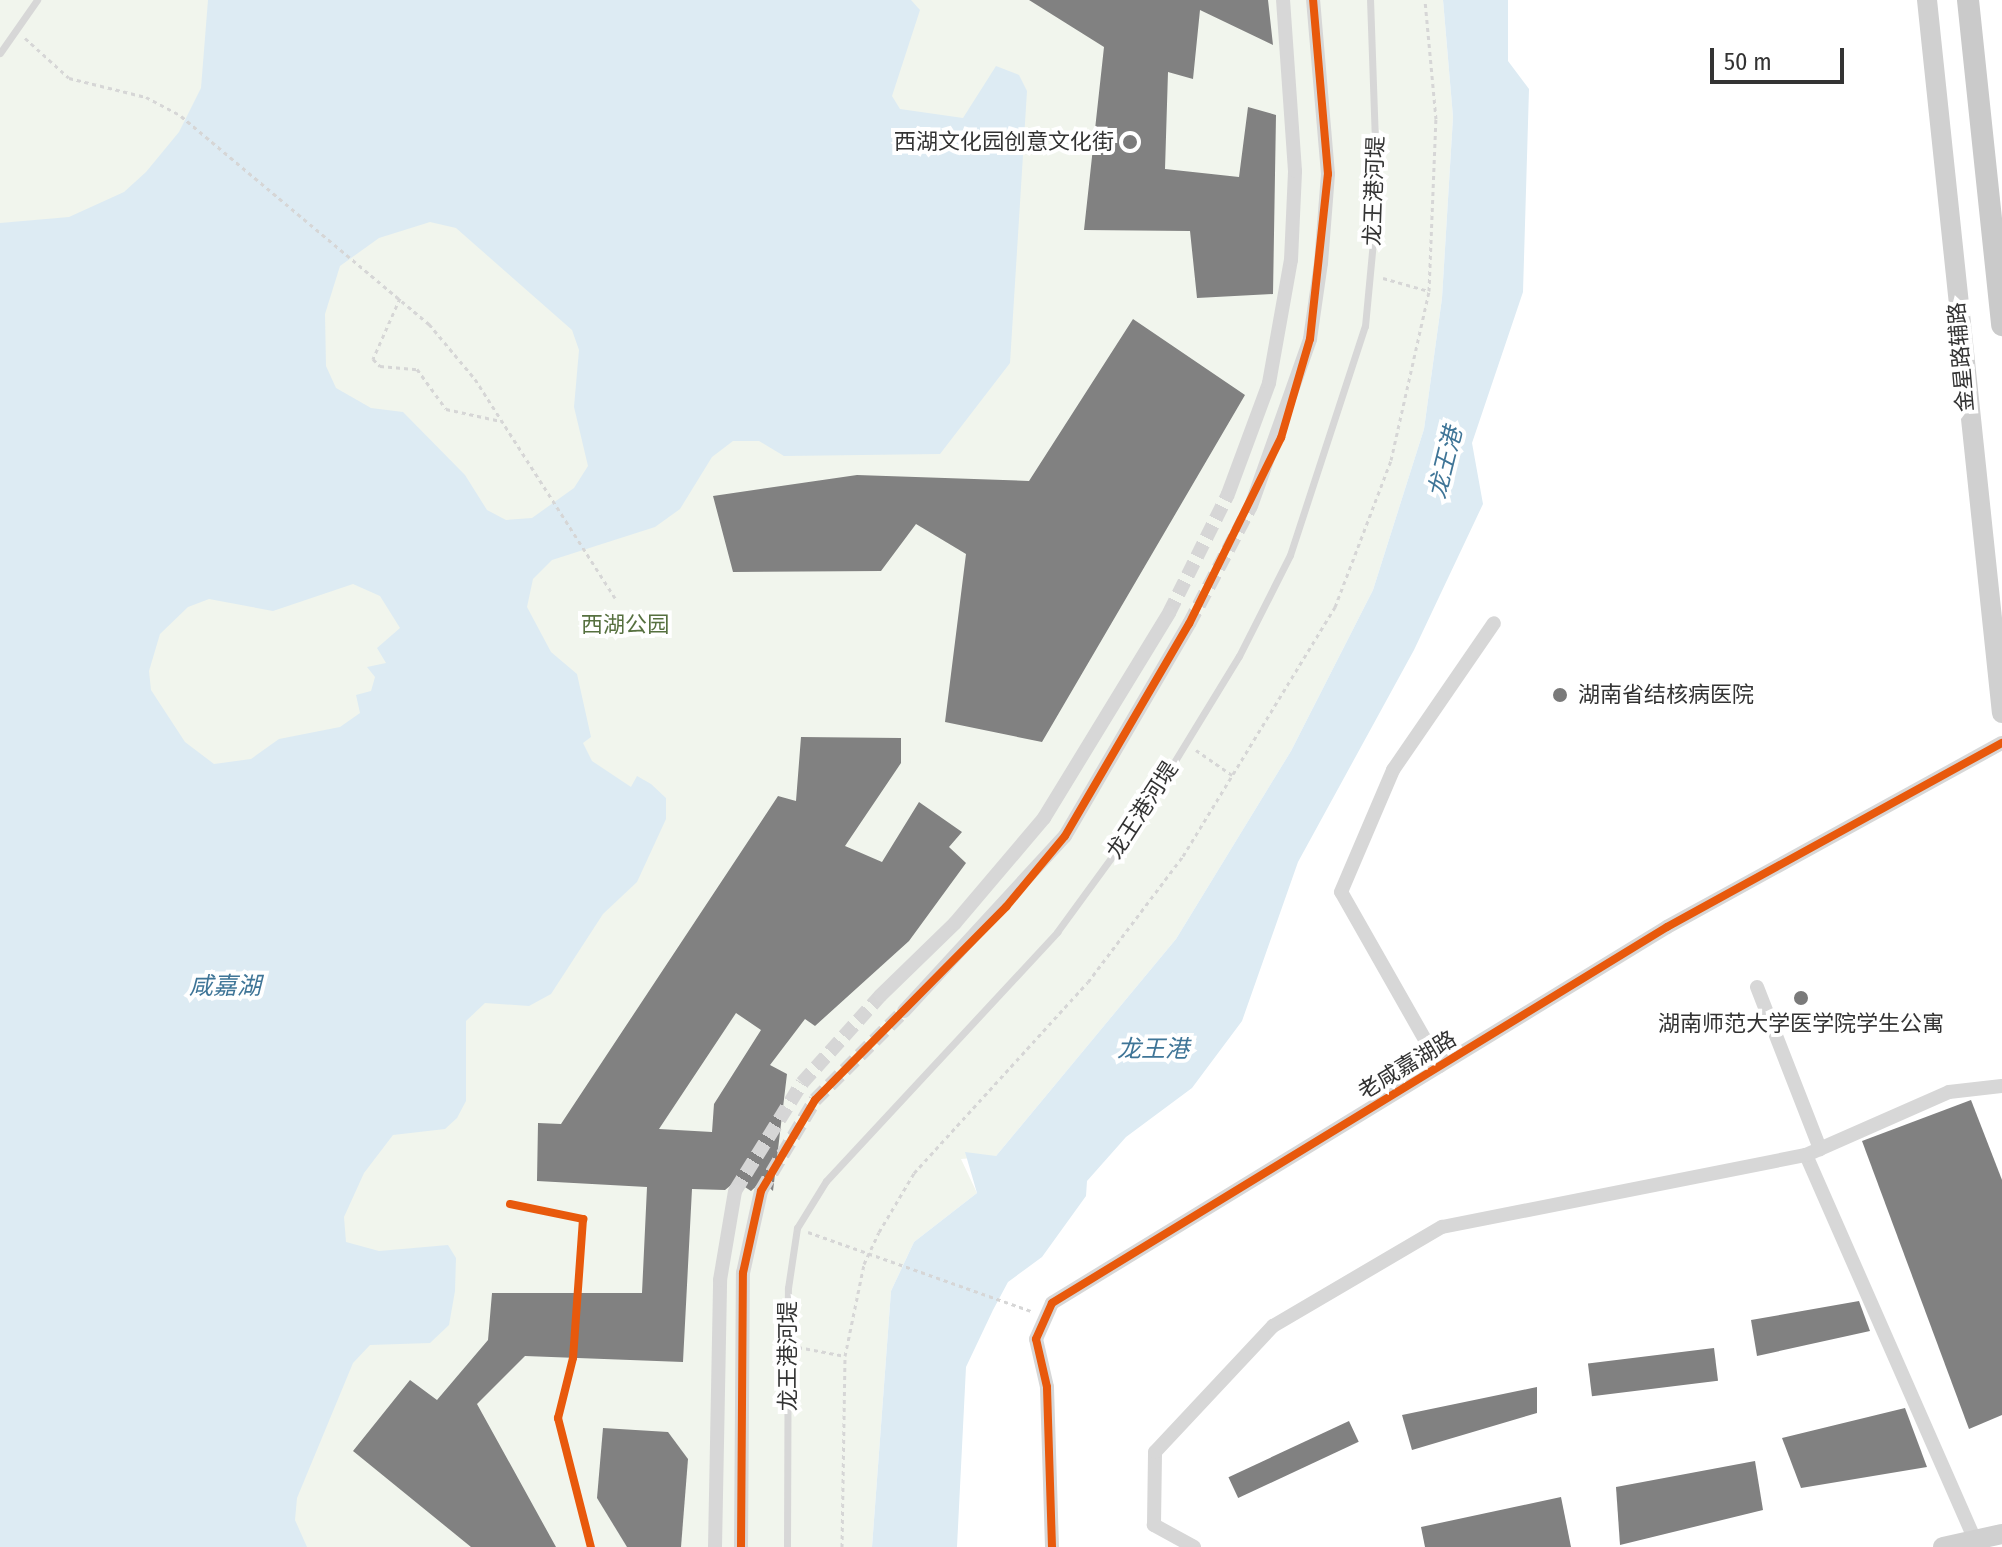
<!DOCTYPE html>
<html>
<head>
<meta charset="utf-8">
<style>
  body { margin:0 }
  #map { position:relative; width:2002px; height:1547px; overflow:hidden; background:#fff; font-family:"Fira Sans Condensed","Noto Sans SC",sans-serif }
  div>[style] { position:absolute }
  .green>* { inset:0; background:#f1f5ed }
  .water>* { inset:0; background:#ddebf3 }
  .building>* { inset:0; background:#818181; transform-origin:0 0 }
  .street-tunnel>* { height:14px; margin-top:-7px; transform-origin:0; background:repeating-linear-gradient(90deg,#d6d6d6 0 14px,transparent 0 21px) }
  .path>* { height:3px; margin-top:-1.5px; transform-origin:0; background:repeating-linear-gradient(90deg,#d6d6d6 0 4px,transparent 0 8px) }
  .lane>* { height:7px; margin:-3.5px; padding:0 3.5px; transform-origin:3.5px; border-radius:3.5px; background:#d7d7d7 }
  .street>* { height:14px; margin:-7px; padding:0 7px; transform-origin:7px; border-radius:7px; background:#d7d7d7 }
  .secondary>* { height:20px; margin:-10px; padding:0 10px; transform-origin:10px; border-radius:10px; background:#d0d0d0 }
  .primary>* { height:22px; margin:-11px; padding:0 11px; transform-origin:11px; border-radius:11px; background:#cacaca }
  .cycleway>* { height:8px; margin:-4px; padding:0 4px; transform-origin:4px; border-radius:4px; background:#e8590c }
  .dots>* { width:22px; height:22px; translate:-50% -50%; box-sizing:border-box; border:4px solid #fff; border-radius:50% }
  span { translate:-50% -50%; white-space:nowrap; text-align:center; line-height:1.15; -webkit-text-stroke:8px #fff; paint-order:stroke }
  .poi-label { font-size:22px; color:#333 }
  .right { translate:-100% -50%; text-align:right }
  .left { translate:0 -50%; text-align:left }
  .street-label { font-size:22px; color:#333 }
  .park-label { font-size:22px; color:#56703f }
  .water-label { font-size:24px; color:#3f7597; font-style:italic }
  .scale { position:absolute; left:1710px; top:48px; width:134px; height:36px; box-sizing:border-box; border:4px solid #333; border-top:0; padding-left:10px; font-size:24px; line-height:28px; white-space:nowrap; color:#333; -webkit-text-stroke:6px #fff; paint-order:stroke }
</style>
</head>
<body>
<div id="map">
  <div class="green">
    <i style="clip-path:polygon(0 0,1443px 0,1453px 117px,1442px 298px,1424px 429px,1373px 590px,1291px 751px,1176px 939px,996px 1156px,961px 1159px,977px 1193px,914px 1242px,891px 1291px,872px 1547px,0 1547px)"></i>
  </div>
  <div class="water">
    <i style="clip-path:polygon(evenodd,208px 0,911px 0,920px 10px,892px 96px,900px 109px,963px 118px,996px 66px,1019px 75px,1027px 91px,1010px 363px,940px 454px,784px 456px,759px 441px,733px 441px,712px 457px,680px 509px,655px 527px,552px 560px,533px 579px,527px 607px,551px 652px,577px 674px,591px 737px,583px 743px,592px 761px,631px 787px,637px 776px,651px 784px,666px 798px,666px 819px,637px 882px,603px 914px,551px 994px,529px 1006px,485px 1003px,466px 1021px,466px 1101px,457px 1118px,445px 1129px,393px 1135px,364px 1173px,344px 1217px,346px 1242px,379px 1251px,448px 1245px,456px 1258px,455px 1291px,449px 1325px,430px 1343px,370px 1345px,353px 1363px,297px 1498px,295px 1520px,307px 1547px,0 1547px,0 223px,69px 217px,124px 192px,146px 172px,179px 132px,201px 88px,208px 0,430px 222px,456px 228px,572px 330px,579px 350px,574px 407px,588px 466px,574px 488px,532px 518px,506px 520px,487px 510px,465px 475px,403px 412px,371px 408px,336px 388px,326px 366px,325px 314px,340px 266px,379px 238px,430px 222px,208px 0,353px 584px,380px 596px,400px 628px,377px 648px,386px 663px,367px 667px,375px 677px,371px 691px,356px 695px,360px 713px,340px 727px,279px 739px,251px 759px,214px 764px,185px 742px,151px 690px,149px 671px,160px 634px,188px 607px,209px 599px,273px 611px,353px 584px)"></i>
    <i style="clip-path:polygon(1443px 0,1508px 0,1508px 61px,1529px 89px,1523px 292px,1472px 443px,1483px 504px,1414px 650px,1298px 862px,1242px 1021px,1192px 1088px,1126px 1137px,1087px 1181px,1086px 1196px,1042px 1257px,1008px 1282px,993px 1310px,966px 1367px,957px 1547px,872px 1547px,891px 1291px,914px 1242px,977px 1193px,965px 1152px,996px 1156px,1176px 939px,1291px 751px,1373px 590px,1424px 429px,1442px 298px,1453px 117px)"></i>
  </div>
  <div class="building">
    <i style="clip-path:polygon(1029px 0,1268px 0,1273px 45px,1200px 10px,1193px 79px,1168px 72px,1165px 169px,1239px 177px,1248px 107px,1276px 115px,1273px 294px,1197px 298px,1190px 231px,1084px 230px,1104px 47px)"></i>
    <i style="clip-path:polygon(1133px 319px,1245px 395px,1042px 742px,945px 722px,966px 554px,916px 524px,881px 571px,733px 572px,713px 496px,857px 475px,1029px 481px)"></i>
    <i style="clip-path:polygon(evenodd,801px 737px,901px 738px,901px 763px,845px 846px,882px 862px,919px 802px,962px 832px,949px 847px,966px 863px,909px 941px,815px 1026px,805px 1019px,770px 1065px,787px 1074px,773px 1191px,762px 1181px,751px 1191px,736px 1181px,725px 1190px,692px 1189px,683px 1362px,525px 1356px,477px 1404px,556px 1547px,471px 1547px,353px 1451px,410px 1380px,437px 1400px,488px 1340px,492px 1293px,642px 1293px,647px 1187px,537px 1181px,538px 1123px,561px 1124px,778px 796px,796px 801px,801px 737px,736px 1013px,761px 1030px,714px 1104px,712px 1132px,659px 1129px,736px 1013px)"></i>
    <i style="clip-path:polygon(1971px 1100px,2002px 1180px,2002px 1415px,1969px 1429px,1862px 1141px)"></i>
    <i style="clip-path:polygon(1859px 1301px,1870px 1331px,1757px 1356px,1751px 1320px)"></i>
    <i style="left:1714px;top:1348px;width:33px;height:127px;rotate:83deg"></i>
    <i style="clip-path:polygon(1537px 1387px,1537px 1413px,1412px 1450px,1402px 1415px)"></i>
    <i style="clip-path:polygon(1905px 1408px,1927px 1467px,1801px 1488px,1782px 1438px)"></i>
    <i style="left:1349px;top:1421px;width:23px;height:133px;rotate:65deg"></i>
    <i style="clip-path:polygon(603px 1428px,668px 1432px,688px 1459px,681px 1547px,627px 1547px,597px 1498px)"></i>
    <i style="clip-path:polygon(1755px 1461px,1763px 1510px,1620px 1545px,1616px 1487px)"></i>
    <i style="clip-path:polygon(1561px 1497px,1571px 1547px,1425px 1547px,1421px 1527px)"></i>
  </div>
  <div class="street-tunnel">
    <i style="left:1169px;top:613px;width:133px;rotate:-63.6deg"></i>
    <i style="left:1189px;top:624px;width:133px;rotate:-62.3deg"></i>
    <i style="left:735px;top:1191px;width:127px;rotate:-58.2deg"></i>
    <i style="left:802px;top:1083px;width:118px;rotate:-48.1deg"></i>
    <i style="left:761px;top:1191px;width:106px;rotate:-59.3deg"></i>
    <i style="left:815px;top:1100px;width:126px;rotate:-45deg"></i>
  </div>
  <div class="path">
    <i style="left:25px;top:38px;width:59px;rotate:42.3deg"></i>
    <i style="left:69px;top:78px;width:79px;rotate:13.9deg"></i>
    <i style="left:146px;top:97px;width:40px;rotate:28deg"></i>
    <i style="left:181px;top:116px;width:324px;rotate:40deg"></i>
    <i style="left:429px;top:324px;width:72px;rotate:50.1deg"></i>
    <i style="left:475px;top:379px;width:260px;rotate:57.4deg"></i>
    <i style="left:1383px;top:278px;width:48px;rotate:15.8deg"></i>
    <i style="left:400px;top:298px;width:67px;rotate:113.9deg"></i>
    <i style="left:373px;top:359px;width:10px;rotate:45deg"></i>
    <i style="left:380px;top:366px;width:37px;rotate:5deg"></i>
    <i style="left:417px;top:369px;width:49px;rotate:54.1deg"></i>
    <i style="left:446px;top:409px;width:56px;rotate:12.3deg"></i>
    <i style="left:1196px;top:750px;width:44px;rotate:34.8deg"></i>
    <i style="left:808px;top:1232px;width:237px;rotate:19.5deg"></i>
    <i style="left:798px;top:1347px;width:48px;rotate:10.8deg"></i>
    <i style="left:842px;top:1547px;width:191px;rotate:-89.1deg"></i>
    <i style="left:845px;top:1356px;width:94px;rotate:-78.3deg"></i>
    <i style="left:864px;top:1264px;width:35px;rotate:-65deg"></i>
    <i style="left:879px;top:1232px;width:69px;rotate:-59.3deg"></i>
    <i style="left:914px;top:1173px;width:258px;rotate:-47.7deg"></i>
    <i style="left:1088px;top:982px;width:158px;rotate:-53deg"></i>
    <i style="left:1183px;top:856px;width:292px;rotate:-58.6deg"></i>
    <i style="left:1335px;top:607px;width:157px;rotate:-69.1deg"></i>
    <i style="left:1391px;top:460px;width:173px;rotate:-77.3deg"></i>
    <i style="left:1429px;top:291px;width:172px;rotate:-87.7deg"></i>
    <i style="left:1436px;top:119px;width:120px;rotate:-95.3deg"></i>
  </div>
  <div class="lane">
    <i style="left:0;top:53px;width:65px;rotate:-55.1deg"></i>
    <i style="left:787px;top:1547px;width:259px;rotate:-89.8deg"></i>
    <i style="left:788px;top:1288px;width:61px;rotate:-81.5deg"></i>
    <i style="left:797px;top:1228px;width:55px;rotate:-58.3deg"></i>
    <i style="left:826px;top:1181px;width:340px;rotate:-47.1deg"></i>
    <i style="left:1057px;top:932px;width:141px;rotate:-53.9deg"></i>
    <i style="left:1140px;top:818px;width:190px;rotate:-58.6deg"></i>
    <i style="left:1239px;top:656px;width:113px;rotate:-63.2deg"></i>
    <i style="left:1290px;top:555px;width:241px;rotate:-71.9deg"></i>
    <i style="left:1365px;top:326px;width:128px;rotate:-84.6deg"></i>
    <i style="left:1377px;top:199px;width:199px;rotate:-92deg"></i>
  </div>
  <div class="street">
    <i style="left:1228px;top:494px;width:118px;rotate:-69.7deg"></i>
    <i style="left:1269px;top:383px;width:125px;rotate:-79.9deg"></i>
    <i style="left:1291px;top:260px;width:89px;rotate:-87.4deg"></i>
    <i style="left:1295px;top:171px;width:171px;rotate:-94deg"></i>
    <i style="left:1251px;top:506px;width:177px;rotate:-70.5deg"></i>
    <i style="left:1310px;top:339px;width:77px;rotate:-81.8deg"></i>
    <i style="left:1321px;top:263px;width:89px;rotate:-85.5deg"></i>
    <i style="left:1328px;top:174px;width:175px;rotate:-94.9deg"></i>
    <i style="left:1757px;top:987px;width:174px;rotate:68.7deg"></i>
    <i style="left:881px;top:995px;width:103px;rotate:-44.2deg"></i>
    <i style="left:955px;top:923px;width:138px;rotate:-49.7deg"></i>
    <i style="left:1044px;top:818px;width:240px;rotate:-58.6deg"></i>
    <i style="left:904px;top:1011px;width:238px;rotate:-47.4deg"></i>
    <i style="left:1065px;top:836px;width:246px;rotate:-59.7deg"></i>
    <i style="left:1440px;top:1066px;width:200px;rotate:-119.6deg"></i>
    <i style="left:1341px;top:892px;width:133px;rotate:-66.9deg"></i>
    <i style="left:1393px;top:770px;width:178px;rotate:-55.5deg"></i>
    <i style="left:1806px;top:1155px;width:420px;rotate:66.3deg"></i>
    <i style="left:715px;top:1547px;width:267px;rotate:-88.9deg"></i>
    <i style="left:720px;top:1280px;width:90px;rotate:-80.4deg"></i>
    <i style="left:741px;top:1547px;width:274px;rotate:-89.6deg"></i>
    <i style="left:743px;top:1273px;width:84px;rotate:-77.6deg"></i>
    <i style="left:1052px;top:1547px;width:160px;rotate:-91.8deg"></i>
    <i style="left:1047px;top:1387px;width:49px;rotate:-102.9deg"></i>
    <i style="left:1036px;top:1339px;width:39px;rotate:-66deg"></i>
    <i style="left:1052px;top:1303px;width:721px;rotate:-31.44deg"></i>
    <i style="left:1667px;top:927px;width:382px;rotate:-28.8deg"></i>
    <i style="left:1194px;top:1547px;width:46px;rotate:-151.2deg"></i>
    <i style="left:1154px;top:1525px;width:73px;rotate:-89.2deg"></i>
    <i style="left:1155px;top:1452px;width:173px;rotate:-46.9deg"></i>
    <i style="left:1273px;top:1326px;width:196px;rotate:-30.4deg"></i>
    <i style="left:1442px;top:1227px;width:371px;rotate:-11.2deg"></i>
    <i style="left:1806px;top:1155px;width:156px;rotate:-23.8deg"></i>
    <i style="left:1949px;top:1092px;width:53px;rotate:-6.5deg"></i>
  </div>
  <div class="secondary">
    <i style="left:1927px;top:0;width:717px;rotate:84deg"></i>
    <i style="left:1943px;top:1547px;width:60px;rotate:-12.4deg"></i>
  </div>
  <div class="primary">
    <i style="left:1968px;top:0;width:327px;rotate:84deg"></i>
  </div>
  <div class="cycleway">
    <i style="left:510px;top:1204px;width:75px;rotate:11.6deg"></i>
    <i style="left:583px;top:1219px;width:139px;rotate:94.1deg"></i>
    <i style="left:573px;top:1358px;width:62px;rotate:104deg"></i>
    <i style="left:558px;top:1418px;width:133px;rotate:75.7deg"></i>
    <i style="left:741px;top:1547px;width:274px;rotate:-89.6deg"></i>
    <i style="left:743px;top:1273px;width:84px;rotate:-77.6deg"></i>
    <i style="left:761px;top:1191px;width:106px;rotate:-59.3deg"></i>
    <i style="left:815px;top:1100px;width:272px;rotate:-45.3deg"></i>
    <i style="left:1006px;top:907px;width:92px;rotate:-50.3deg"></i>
    <i style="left:1065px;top:836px;width:246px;rotate:-59.7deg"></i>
    <i style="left:1189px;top:624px;width:208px;rotate:-63.7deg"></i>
    <i style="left:1281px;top:438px;width:103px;rotate:-73.7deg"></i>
    <i style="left:1310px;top:339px;width:166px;rotate:-83.8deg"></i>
    <i style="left:1328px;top:174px;width:175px;rotate:-94.9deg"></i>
    <i style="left:1052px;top:1547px;width:160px;rotate:-91.8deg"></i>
    <i style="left:1047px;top:1387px;width:49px;rotate:-102.9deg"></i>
    <i style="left:1036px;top:1339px;width:39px;rotate:-66deg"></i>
    <i style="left:1052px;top:1303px;width:721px;rotate:-31.44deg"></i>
    <i style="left:1667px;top:927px;width:382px;rotate:-28.8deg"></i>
  </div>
  <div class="dots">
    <i style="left:1130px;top:142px;background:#7a7a7a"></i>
    <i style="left:1560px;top:695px;background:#7a7a7a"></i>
    <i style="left:1801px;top:998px;background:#7a7a7a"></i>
  </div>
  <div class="poi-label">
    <span class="right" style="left:1114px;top:142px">西湖文化园创意文化街</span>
    <span class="left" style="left:1578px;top:695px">湖南省结核病医院</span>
    <span style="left:1801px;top:1024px">湖南师范大学医学院学生公寓</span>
  </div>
  <div class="street-label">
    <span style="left:1374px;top:191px;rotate:-88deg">龙王港河堤</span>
    <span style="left:1961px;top:357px;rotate:-95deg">金星路辅路</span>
    <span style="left:1142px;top:810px;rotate:-57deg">龙王港河堤</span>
    <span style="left:1407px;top:1065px;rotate:-31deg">老咸嘉湖路</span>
    <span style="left:788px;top:1356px;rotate:-90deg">龙王港河堤</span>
  </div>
  <div class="park-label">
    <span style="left:625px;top:625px">西湖公园</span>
  </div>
  <div class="water-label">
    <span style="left:1446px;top:463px;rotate:-76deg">龙王港</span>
    <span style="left:225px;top:987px">咸嘉湖</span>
    <span style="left:1153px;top:1050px">龙王港</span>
  </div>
  <div class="scale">50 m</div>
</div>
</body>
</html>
